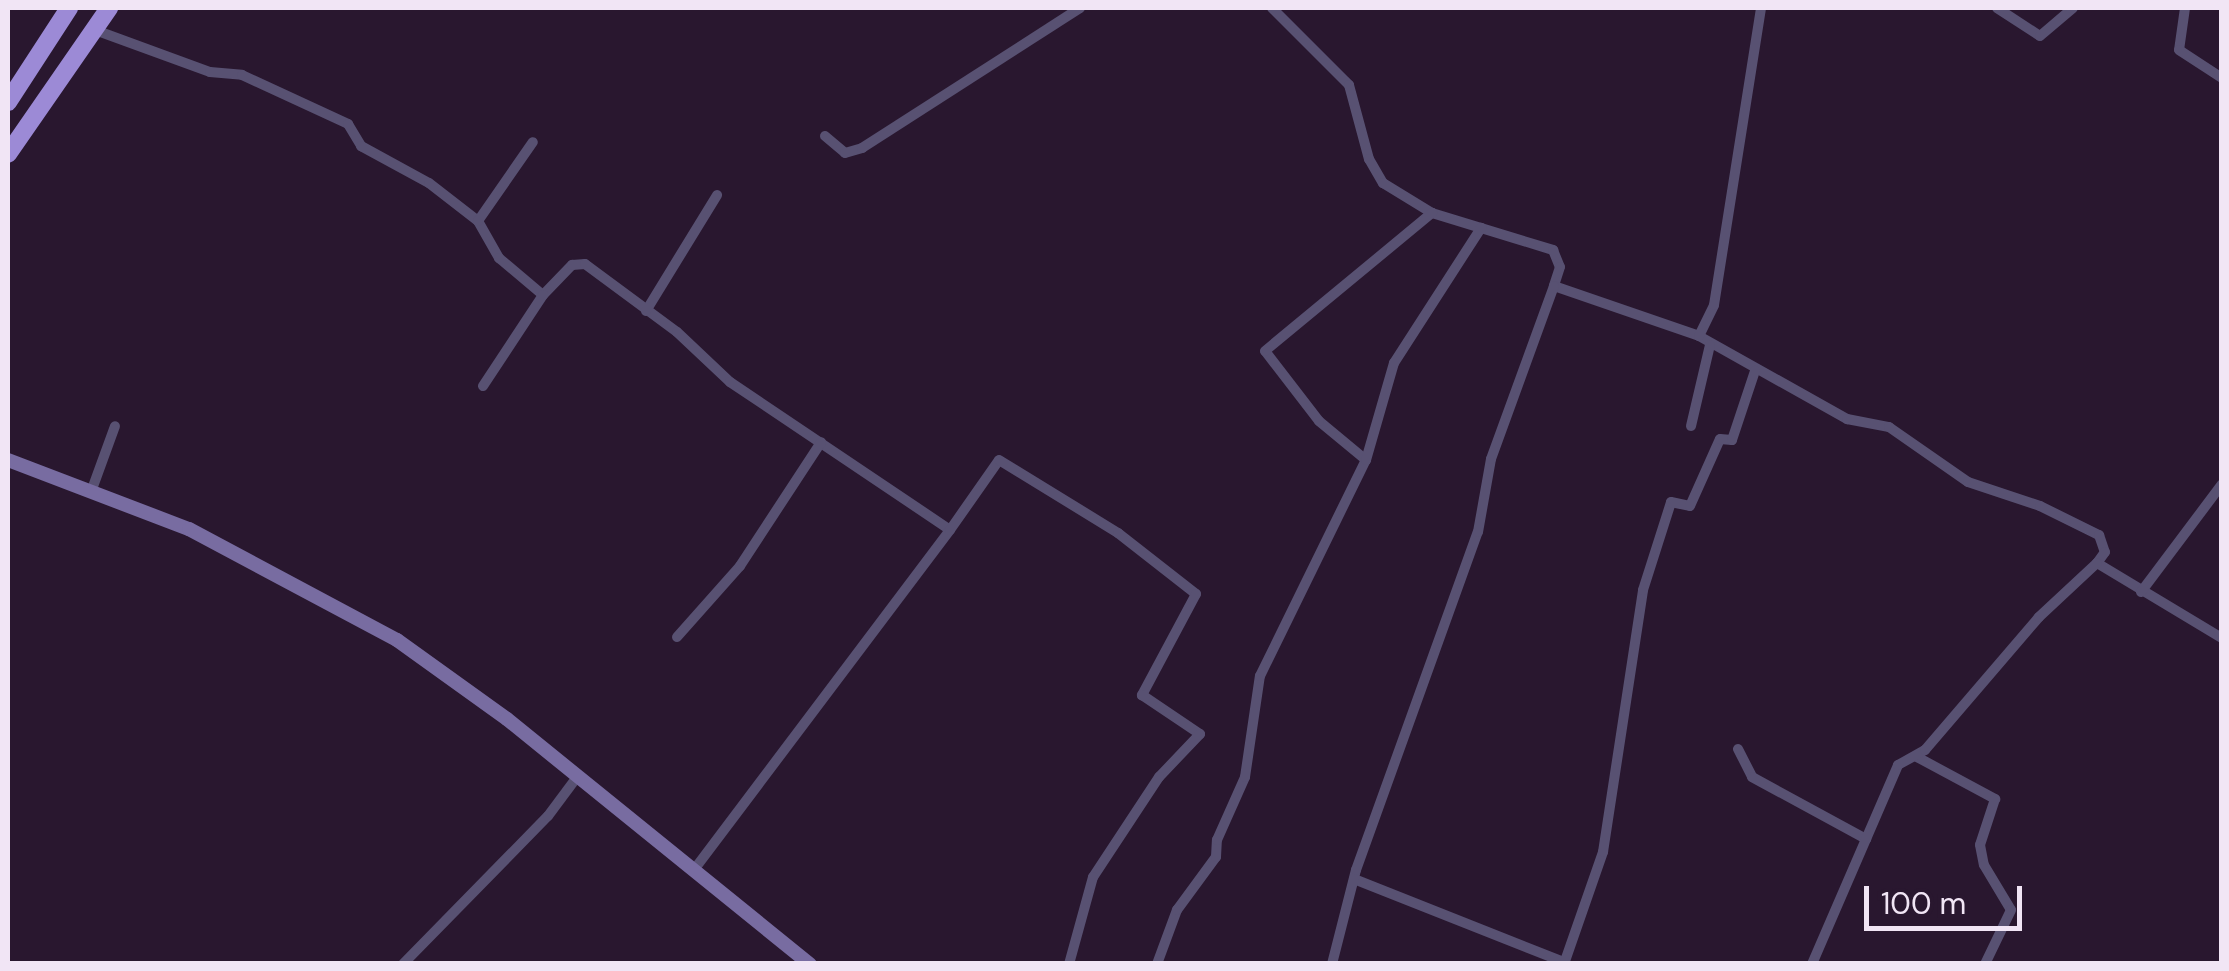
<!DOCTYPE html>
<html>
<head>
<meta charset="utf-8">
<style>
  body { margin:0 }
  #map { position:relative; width:2229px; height:971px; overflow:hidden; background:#29172f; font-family:"DM Sans",sans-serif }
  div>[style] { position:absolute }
  .minor>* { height:10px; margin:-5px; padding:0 5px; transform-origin:5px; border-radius:5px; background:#585172 }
  .secondary>* { height:14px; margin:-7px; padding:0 7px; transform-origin:7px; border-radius:7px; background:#786ca1 }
  .trunk>* { height:18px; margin:-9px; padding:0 9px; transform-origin:9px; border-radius:9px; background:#9c8ad6 }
  span { translate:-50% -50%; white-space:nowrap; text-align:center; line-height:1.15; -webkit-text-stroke:10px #29172f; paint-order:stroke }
  .frame { position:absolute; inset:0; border:10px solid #f1e5f5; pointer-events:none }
  .scale { position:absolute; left:1864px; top:886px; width:158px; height:45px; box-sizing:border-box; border:5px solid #f1e5f5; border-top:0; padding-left:12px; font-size:30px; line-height:35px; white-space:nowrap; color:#f1e5f5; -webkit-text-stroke:8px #29172f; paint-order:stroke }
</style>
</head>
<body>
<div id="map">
  <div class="minor">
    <i style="left:1272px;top:8px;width:109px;rotate:45deg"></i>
    <i style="left:1349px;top:85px;width:77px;rotate:74.9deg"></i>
    <i style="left:1369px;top:159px;width:28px;rotate:60deg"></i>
    <i style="left:1383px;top:183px;width:57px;rotate:31.5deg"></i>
    <i style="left:1432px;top:213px;width:127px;rotate:17deg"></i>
    <i style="left:1553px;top:250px;width:18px;rotate:68deg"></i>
    <i style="left:1560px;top:267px;width:20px;rotate:108deg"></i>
    <i style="left:1554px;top:286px;width:153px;rotate:19deg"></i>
    <i style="left:1699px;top:336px;width:170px;rotate:29.3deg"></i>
    <i style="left:1847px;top:419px;width:43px;rotate:10.8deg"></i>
    <i style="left:1889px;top:427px;width:96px;rotate:34.8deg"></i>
    <i style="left:1968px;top:482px;width:76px;rotate:18.4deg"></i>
    <i style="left:2040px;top:506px;width:66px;rotate:26.2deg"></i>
    <i style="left:2099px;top:535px;width:18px;rotate:71deg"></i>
    <i style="left:2105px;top:552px;width:14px;rotate:126deg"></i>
    <i style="left:2097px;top:563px;width:146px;rotate:31deg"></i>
    <i style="left:1997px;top:8px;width:51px;rotate:33.1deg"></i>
    <i style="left:2040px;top:36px;width:43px;rotate:-40.3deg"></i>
    <i style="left:2185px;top:8px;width:42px;rotate:98.1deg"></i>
    <i style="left:2179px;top:50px;width:51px;rotate:33.1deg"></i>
    <i style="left:95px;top:30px;width:122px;rotate:20.1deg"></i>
    <i style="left:210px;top:72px;width:32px;rotate:5deg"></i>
    <i style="left:242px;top:75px;width:117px;rotate:24.8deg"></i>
    <i style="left:348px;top:124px;width:26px;rotate:59deg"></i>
    <i style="left:361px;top:146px;width:77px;rotate:28.6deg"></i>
    <i style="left:429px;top:183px;width:62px;rotate:37.8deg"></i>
    <i style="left:478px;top:221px;width:43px;rotate:60.4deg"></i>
    <i style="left:499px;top:258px;width:57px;rotate:40.1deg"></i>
    <i style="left:543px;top:295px;width:42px;rotate:-46deg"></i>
    <i style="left:572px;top:265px;width:13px;rotate:-4deg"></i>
    <i style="left:585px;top:264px;width:114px;rotate:36.5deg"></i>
    <i style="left:677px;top:332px;width:73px;rotate:43.3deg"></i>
    <i style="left:730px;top:382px;width:265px;rotate:33.9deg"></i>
    <i style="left:950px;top:530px;width:426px;rotate:127deg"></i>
    <i style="left:825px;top:136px;width:26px;rotate:40deg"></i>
    <i style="left:845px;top:153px;width:18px;rotate:-16deg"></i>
    <i style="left:862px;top:148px;width:259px;rotate:-32.7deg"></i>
    <i style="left:478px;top:221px;width:96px;rotate:-55.2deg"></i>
    <i style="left:646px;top:311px;width:136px;rotate:-58.5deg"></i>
    <i style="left:1699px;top:336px;width:34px;rotate:-64deg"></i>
    <i style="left:1714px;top:305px;width:301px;rotate:-81deg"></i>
    <i style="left:483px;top:386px;width:109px;rotate:-56.6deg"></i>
    <i style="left:1691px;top:426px;width:83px;rotate:-76.8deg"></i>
    <i style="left:1366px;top:460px;width:61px;rotate:-140.3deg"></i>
    <i style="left:1319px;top:421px;width:88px;rotate:-127.6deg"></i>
    <i style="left:1265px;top:351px;width:217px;rotate:-39.6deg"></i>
    <i style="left:91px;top:492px;width:70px;rotate:-70deg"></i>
    <i style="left:950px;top:530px;width:85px;rotate:-55deg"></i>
    <i style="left:999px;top:460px;width:140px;rotate:31.5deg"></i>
    <i style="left:1118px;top:533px;width:99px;rotate:38deg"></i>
    <i style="left:1196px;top:594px;width:115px;rotate:118.1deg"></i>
    <i style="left:1142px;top:695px;width:70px;rotate:33.9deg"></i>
    <i style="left:1200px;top:734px;width:59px;rotate:133.6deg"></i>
    <i style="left:1159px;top:777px;width:120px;rotate:123.4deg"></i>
    <i style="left:1093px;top:877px;width:90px;rotate:105.4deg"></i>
    <i style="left:2141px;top:592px;width:135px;rotate:-53.1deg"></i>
    <i style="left:677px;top:637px;width:95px;rotate:-48.4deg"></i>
    <i style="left:740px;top:566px;width:148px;rotate:-56.8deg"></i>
    <i style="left:1738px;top:749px;width:31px;rotate:63deg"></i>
    <i style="left:1752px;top:777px;width:130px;rotate:28.5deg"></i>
    <i style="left:1917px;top:757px;width:89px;rotate:28.3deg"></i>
    <i style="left:1995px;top:799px;width:48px;rotate:108.1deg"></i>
    <i style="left:1980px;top:845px;width:20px;rotate:79deg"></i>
    <i style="left:1984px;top:865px;width:52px;rotate:59deg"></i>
    <i style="left:2011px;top:910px;width:60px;rotate:115.7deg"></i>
    <i style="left:1354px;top:879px;width:226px;rotate:21.6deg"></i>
    <i style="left:403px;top:964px;width:207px;rotate:-45.6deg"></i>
    <i style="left:548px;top:816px;width:49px;rotate:-53.4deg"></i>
    <i style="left:1157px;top:964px;width:58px;rotate:-69.7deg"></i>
    <i style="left:1177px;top:910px;width:66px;rotate:-53.7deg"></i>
    <i style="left:1216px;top:857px;width:17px;rotate:-87deg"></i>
    <i style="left:1217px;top:840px;width:69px;rotate:-66deg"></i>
    <i style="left:1245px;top:777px;width:102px;rotate:-81.6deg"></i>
    <i style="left:1260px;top:676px;width:241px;rotate:-63.9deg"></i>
    <i style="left:1366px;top:460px;width:101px;rotate:-73.9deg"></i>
    <i style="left:1394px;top:363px;width:161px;rotate:-57.2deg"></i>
    <i style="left:1332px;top:964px;width:97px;rotate:-75.7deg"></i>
    <i style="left:1356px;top:870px;width:359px;rotate:-70.2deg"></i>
    <i style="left:1478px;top:532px;width:74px;rotate:-79.9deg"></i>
    <i style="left:1491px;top:459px;width:184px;rotate:-70deg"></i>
    <i style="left:1564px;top:964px;width:119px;rotate:-70.8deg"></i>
    <i style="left:1603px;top:852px;width:265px;rotate:-81.3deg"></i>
    <i style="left:1643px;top:590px;width:92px;rotate:-72.3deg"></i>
    <i style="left:1671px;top:502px;width:19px;rotate:12deg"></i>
    <i style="left:1690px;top:506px;width:73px;rotate:-65.9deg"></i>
    <i style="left:1720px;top:439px;width:12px;rotate:5deg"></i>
    <i style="left:1732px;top:440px;width:73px;rotate:-71.6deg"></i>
    <i style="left:1812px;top:964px;width:217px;rotate:-66.6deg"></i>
    <i style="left:1898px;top:765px;width:31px;rotate:-29deg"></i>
    <i style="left:1925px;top:750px;width:175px;rotate:-49.4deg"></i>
    <i style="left:2039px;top:617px;width:79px;rotate:-43deg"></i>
  </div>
  <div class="secondary">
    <i style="left:8px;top:460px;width:194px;rotate:20.9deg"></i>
    <i style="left:189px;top:529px;width:236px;rotate:28.1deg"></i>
    <i style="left:397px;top:640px;width:135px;rotate:35.7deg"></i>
    <i style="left:507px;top:719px;width:390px;rotate:39deg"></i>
  </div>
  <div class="trunk">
    <i style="left:8px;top:102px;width:112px;rotate:-57deg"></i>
    <i style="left:8px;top:154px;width:178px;rotate:-55.3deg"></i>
  </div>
  <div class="frame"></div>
  <div class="scale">100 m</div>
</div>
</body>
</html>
